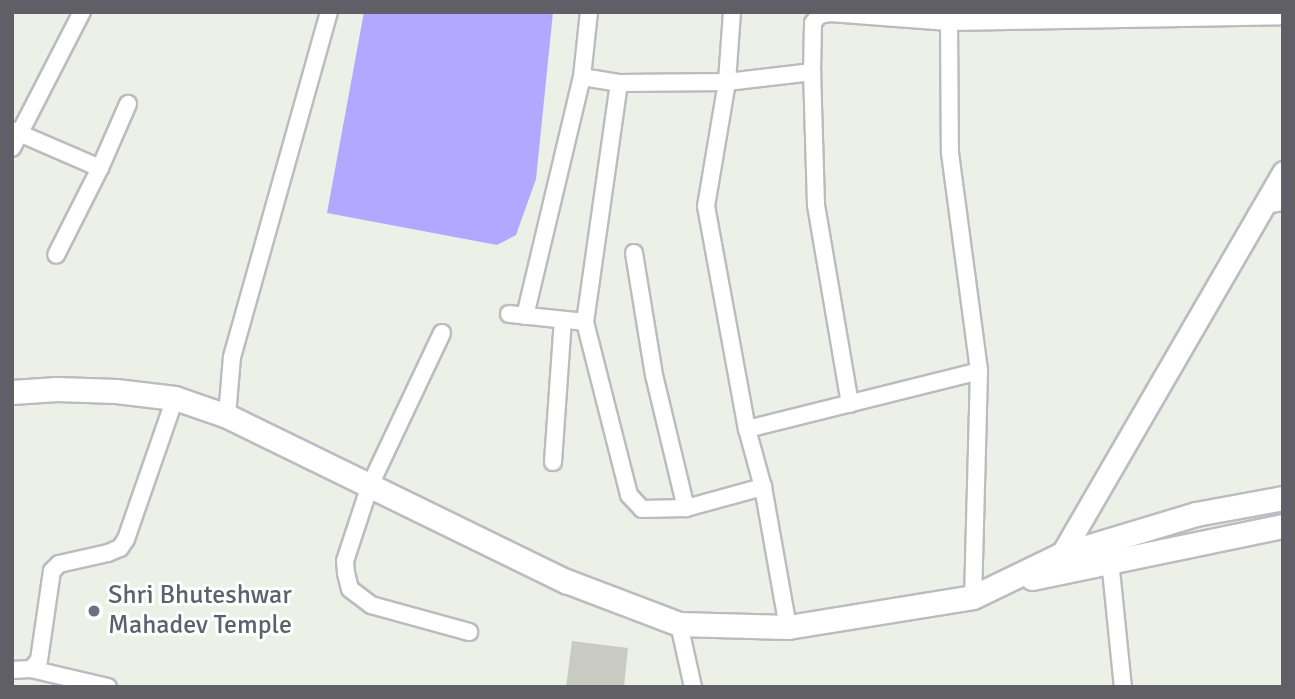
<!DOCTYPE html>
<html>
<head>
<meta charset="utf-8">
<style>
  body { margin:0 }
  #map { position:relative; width:1295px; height:699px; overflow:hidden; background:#ecf0e7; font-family:Signika,sans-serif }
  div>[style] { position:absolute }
  .water>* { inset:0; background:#b2a8ff }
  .building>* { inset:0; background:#c9cbc3 }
  .roads { filter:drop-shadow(2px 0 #bdbbc2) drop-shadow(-2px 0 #bdbbc2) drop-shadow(0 2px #bdbbc2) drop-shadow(0 -2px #bdbbc2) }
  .minor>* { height:16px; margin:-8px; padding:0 8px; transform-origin:8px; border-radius:8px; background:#fff }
  .tertiary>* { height:21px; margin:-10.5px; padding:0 10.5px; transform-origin:10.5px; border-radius:10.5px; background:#fff }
  .secondary>* { height:23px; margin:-11.5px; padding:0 11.5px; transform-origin:11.5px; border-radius:11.5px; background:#fff }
  .dots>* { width:19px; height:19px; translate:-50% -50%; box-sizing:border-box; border:4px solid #fff; border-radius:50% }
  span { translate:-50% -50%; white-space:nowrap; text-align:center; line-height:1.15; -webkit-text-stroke:6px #fff; paint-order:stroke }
  .worship-label { font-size:26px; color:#5b616d }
  .left { translate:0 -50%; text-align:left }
  .frame { position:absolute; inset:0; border:14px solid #605e67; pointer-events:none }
</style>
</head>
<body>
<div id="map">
  <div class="water">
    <i style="clip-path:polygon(364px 12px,553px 12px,536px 179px,516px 235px,497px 245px,327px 213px)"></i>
  </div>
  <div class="building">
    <i style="clip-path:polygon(572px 641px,628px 648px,624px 687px,566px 687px)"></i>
  </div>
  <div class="roads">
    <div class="minor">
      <i style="left:732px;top:12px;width:70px;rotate:94.1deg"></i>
      <i style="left:727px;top:82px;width:126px;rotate:99.6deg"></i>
      <i style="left:706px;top:206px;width:227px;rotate:79.6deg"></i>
      <i style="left:747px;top:429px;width:60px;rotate:74.6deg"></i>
      <i style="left:763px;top:487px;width:142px;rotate:79.9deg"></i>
      <i style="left:949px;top:22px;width:131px;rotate:89.6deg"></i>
      <i style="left:950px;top:153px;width:220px;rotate:82.4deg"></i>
      <i style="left:979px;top:371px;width:226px;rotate:91.5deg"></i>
      <i style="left:582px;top:77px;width:37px;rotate:9deg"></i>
      <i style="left:619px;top:83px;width:108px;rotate:-0.5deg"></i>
      <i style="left:727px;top:82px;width:86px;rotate:-6.7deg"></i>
      <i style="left:12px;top:130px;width:96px;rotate:23.4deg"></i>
      <i style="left:100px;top:168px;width:97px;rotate:116.8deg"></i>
      <i style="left:12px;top:148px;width:153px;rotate:-62.8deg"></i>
      <i style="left:100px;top:168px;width:70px;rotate:-66.4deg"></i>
      <i style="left:1264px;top:205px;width:19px;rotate:-9deg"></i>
      <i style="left:634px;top:253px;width:124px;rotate:80.7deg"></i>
      <i style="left:654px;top:375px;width:137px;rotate:76.5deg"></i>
      <i style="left:509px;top:314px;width:76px;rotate:6deg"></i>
      <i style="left:585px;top:322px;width:179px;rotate:75.7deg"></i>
      <i style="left:629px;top:495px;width:19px;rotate:47deg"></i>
      <i style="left:642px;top:509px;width:44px;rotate:-1.3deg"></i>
      <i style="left:686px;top:508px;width:80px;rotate:-15.3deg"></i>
      <i style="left:525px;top:316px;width:246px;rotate:-76.6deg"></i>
      <i style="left:582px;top:77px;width:65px;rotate:-83.9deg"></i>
      <i style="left:585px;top:322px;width:241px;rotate:-81.9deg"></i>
      <i style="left:442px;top:333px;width:168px;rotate:115.3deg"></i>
      <i style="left:370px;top:485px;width:80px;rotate:108.2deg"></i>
      <i style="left:345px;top:561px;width:12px;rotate:85deg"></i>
      <i style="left:346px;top:573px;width:16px;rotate:76deg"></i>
      <i style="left:350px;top:589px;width:26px;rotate:37deg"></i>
      <i style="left:371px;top:605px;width:102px;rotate:15.4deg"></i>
      <i style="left:850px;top:404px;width:202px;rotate:-99.7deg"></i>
      <i style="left:816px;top:205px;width:133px;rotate:-91.7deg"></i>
      <i style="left:812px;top:72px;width:49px;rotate:-88.8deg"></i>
      <i style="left:813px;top:23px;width:10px;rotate:-53deg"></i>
      <i style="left:819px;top:15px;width:11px;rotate:-10deg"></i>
      <i style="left:830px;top:13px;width:119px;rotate:4.3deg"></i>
      <i style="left:949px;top:22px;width:334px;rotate:-1deg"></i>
      <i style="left:227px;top:416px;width:59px;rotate:-85.2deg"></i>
      <i style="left:232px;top:357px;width:358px;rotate:-74.3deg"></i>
      <i style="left:747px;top:429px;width:239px;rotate:-14deg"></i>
      <i style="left:553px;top:462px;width:142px;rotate:-86deg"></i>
      <i style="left:1110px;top:560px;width:128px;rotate:84.2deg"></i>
      <i style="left:679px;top:624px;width:65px;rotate:77.5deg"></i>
      <i style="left:31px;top:669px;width:79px;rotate:13.2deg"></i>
      <i style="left:12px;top:670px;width:19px;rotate:-3deg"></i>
      <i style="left:31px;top:669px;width:12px;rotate:-48deg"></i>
      <i style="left:39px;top:660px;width:90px;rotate:-81.7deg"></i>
      <i style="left:52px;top:571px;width:10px;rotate:-45deg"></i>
      <i style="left:59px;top:564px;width:50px;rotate:-12.7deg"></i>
      <i style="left:108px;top:553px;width:13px;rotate:-23deg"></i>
      <i style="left:120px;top:548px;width:11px;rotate:-56deg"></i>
      <i style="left:126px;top:539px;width:149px;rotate:-70.8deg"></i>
    </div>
    <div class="tertiary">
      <i style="left:1056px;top:564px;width:453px;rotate:-59.9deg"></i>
    </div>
    <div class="secondary">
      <i style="left:12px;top:392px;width:45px;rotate:-3.8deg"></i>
      <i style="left:57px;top:389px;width:59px;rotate:1.9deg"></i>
      <i style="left:116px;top:391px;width:59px;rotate:6.8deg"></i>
      <i style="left:175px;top:398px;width:55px;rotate:19.1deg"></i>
      <i style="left:227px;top:416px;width:377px;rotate:26deg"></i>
      <i style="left:566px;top:581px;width:121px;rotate:20.8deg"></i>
      <i style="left:679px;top:624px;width:109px;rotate:1.6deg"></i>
      <i style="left:788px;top:627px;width:187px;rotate:-9.2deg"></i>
      <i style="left:973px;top:597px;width:97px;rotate:-25.8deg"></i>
      <i style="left:1060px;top:555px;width:142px;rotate:-16.8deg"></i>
      <i style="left:1196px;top:514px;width:88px;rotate:-10.4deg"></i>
      <i style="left:1032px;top:578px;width:256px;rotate:-11.7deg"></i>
    </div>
  </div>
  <div class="dots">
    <i style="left:94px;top:611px;background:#6b7280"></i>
  </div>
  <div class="worship-label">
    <span class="left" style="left:108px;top:611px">Shri Bhuteshwar<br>Mahadev Temple</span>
  </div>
  <div class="frame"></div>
</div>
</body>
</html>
